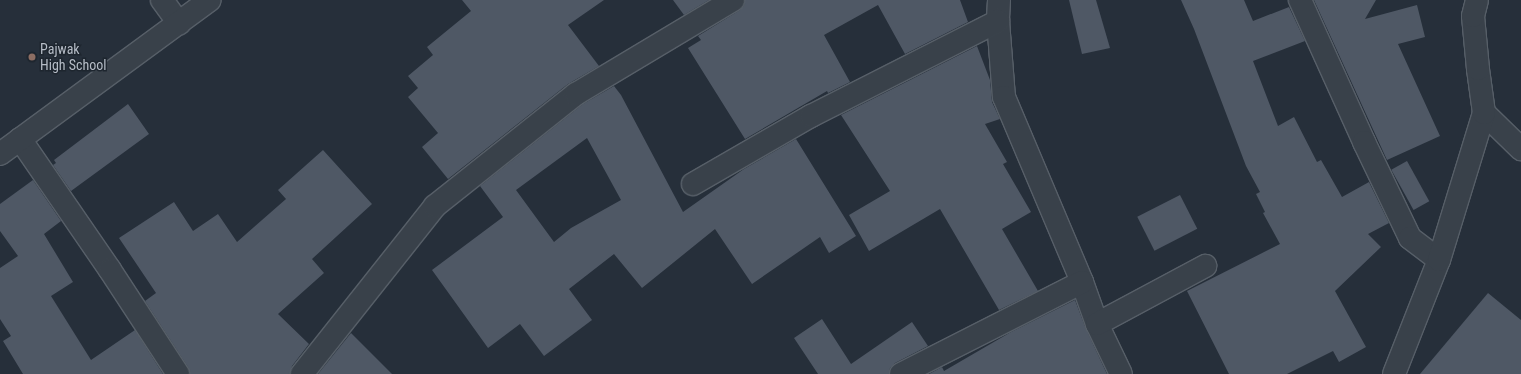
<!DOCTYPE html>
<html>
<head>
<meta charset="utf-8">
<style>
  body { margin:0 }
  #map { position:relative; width:1521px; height:374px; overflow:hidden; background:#262f3a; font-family:"Roboto Condensed",sans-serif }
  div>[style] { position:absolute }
  .building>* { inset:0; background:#4f5865; transform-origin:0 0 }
  .roads { filter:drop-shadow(1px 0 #575f68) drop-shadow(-1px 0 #575f68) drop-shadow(0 1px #575f68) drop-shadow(0 -1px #575f68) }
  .minor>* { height:22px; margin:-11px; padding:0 11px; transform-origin:11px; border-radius:11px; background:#39414a }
  .dots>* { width:11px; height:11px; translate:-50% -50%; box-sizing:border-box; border:2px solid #1e262f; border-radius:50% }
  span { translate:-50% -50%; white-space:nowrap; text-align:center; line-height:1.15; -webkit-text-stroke:3px #1e262f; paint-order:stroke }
  .poi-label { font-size:14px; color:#b5bcc6 }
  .left { translate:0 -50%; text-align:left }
</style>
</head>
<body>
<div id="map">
  <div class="building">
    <i style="clip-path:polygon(462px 0,604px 0,568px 25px,599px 66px,568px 84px,448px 179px,422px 147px,438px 133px,408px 97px,418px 88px,408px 76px,433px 55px,427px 47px,471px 11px)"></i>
    <i style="clip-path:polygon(673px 0,709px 0,684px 15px)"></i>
    <i style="clip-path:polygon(745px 0,960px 0,968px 22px,905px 54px,878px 5px,824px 35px,850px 82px,828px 93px,827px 91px,745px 139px,688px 48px,701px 40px,698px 36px,740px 10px,744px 6px)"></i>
    <i style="clip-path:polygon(1069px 0,1096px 0,1110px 48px,1082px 54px)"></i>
    <i style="clip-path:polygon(1181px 0,1244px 0,1253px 21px,1289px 7px,1305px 41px,1253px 61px,1278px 126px,1294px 117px,1317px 162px,1321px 160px,1342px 197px,1369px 182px,1389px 223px,1368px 234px,1381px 247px,1335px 291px,1366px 347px,1339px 362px,1333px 351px,1287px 374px,1229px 374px,1187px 291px,1280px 244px,1263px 213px,1265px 212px,1256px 194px,1260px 192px,1246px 166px,1194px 29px)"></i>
    <i style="clip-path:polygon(1314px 0,1376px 0,1365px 19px,1417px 5px,1425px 37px,1398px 44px,1440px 136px,1387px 160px)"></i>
    <i style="clip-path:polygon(977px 46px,990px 80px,992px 102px,1000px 119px,985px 124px,1007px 162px,1003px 164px,1031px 212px,1002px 229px,1038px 291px,999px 310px,940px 209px,869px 251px,849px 215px,890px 191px,841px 115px)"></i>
    <i style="clip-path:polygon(evenodd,614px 86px,621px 95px,683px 212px,744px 169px,796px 139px,856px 236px,829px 253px,820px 237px,752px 284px,715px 229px,642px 288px,614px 254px,569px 289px,592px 320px,544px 356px,520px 324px,488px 348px,432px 270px,503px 217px,480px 186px,583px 104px,614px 86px,587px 138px,621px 200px,571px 228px,554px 242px,516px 190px,587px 138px)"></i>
    <i style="clip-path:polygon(128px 104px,149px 134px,71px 191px,53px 165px,56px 163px,54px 160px)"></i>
    <i style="clip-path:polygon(323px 150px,372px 204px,312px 259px,324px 273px,278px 314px,309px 344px,292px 366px,290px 374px,190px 374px,188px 367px,145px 301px,156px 293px,119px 238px,174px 202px,193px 231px,218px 214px,237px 242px,286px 199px,278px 190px)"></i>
    <i style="left:1407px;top:161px;width:46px;height:18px;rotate:61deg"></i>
    <i style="clip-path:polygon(33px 180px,61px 221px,44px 234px,73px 282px,51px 296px,91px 360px,135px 330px,163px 374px,23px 374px,3px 341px,11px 336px,0 319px,0 268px,18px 256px,0 231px,0 204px)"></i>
    <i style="left:1180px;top:195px;width:38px;height:48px;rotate:63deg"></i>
    <i style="clip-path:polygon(1488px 293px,1521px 320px,1521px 374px,1420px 374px)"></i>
    <i style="clip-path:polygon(1075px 300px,1086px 329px,1107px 374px,929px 374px,942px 367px,944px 371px,1011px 332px)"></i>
    <i style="clip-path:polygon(822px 319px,851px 364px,912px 322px,928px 346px,895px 363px,890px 368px,889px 374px,818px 374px,794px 338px)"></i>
    <i style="clip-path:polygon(351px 333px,392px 374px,318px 374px)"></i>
  </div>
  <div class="roads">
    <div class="minor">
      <i style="left:162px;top:0;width:29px;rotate:54deg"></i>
      <i style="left:999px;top:0;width:21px;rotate:93deg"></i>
      <i style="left:998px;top:21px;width:76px;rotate:85.5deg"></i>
      <i style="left:1004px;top:97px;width:201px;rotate:67.1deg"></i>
      <i style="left:1082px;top:282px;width:45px;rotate:70.3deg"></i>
      <i style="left:1097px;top:324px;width:55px;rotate:64.4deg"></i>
      <i style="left:1300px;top:0;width:156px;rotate:65.7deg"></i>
      <i style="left:1364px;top:142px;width:106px;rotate:64.4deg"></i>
      <i style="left:1410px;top:238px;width:36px;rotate:37deg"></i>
      <i style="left:1484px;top:113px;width:52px;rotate:44.2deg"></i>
      <i style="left:20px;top:139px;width:159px;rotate:55.5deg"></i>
      <i style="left:110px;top:270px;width:124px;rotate:56.8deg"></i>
      <i style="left:0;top:154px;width:260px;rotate:-36.3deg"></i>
      <i style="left:693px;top:184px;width:136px;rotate:-30deg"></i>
      <i style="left:811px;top:116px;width:210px;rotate:-26.9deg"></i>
      <i style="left:1097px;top:324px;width:123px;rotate:-28.2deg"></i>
      <i style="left:302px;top:374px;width:214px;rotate:-51.6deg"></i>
      <i style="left:435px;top:206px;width:180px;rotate:-38.5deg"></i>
      <i style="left:576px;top:94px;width:183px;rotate:-30.9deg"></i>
      <i style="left:901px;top:374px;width:203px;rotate:-26.9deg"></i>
      <i style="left:1394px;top:374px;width:123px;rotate:-68.5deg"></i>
      <i style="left:1439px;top:260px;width:154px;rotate:-73deg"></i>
      <i style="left:1484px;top:113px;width:44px;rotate:-97.8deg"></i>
      <i style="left:1478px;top:69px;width:53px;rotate:-95.4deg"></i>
      <i style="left:1473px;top:16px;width:16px;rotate:-76deg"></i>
    </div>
  </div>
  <div class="dots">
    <i style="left:32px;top:57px;background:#8d6e63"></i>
  </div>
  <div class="poi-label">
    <span class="left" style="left:40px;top:57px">Pajwak<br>High School</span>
  </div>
</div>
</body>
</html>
